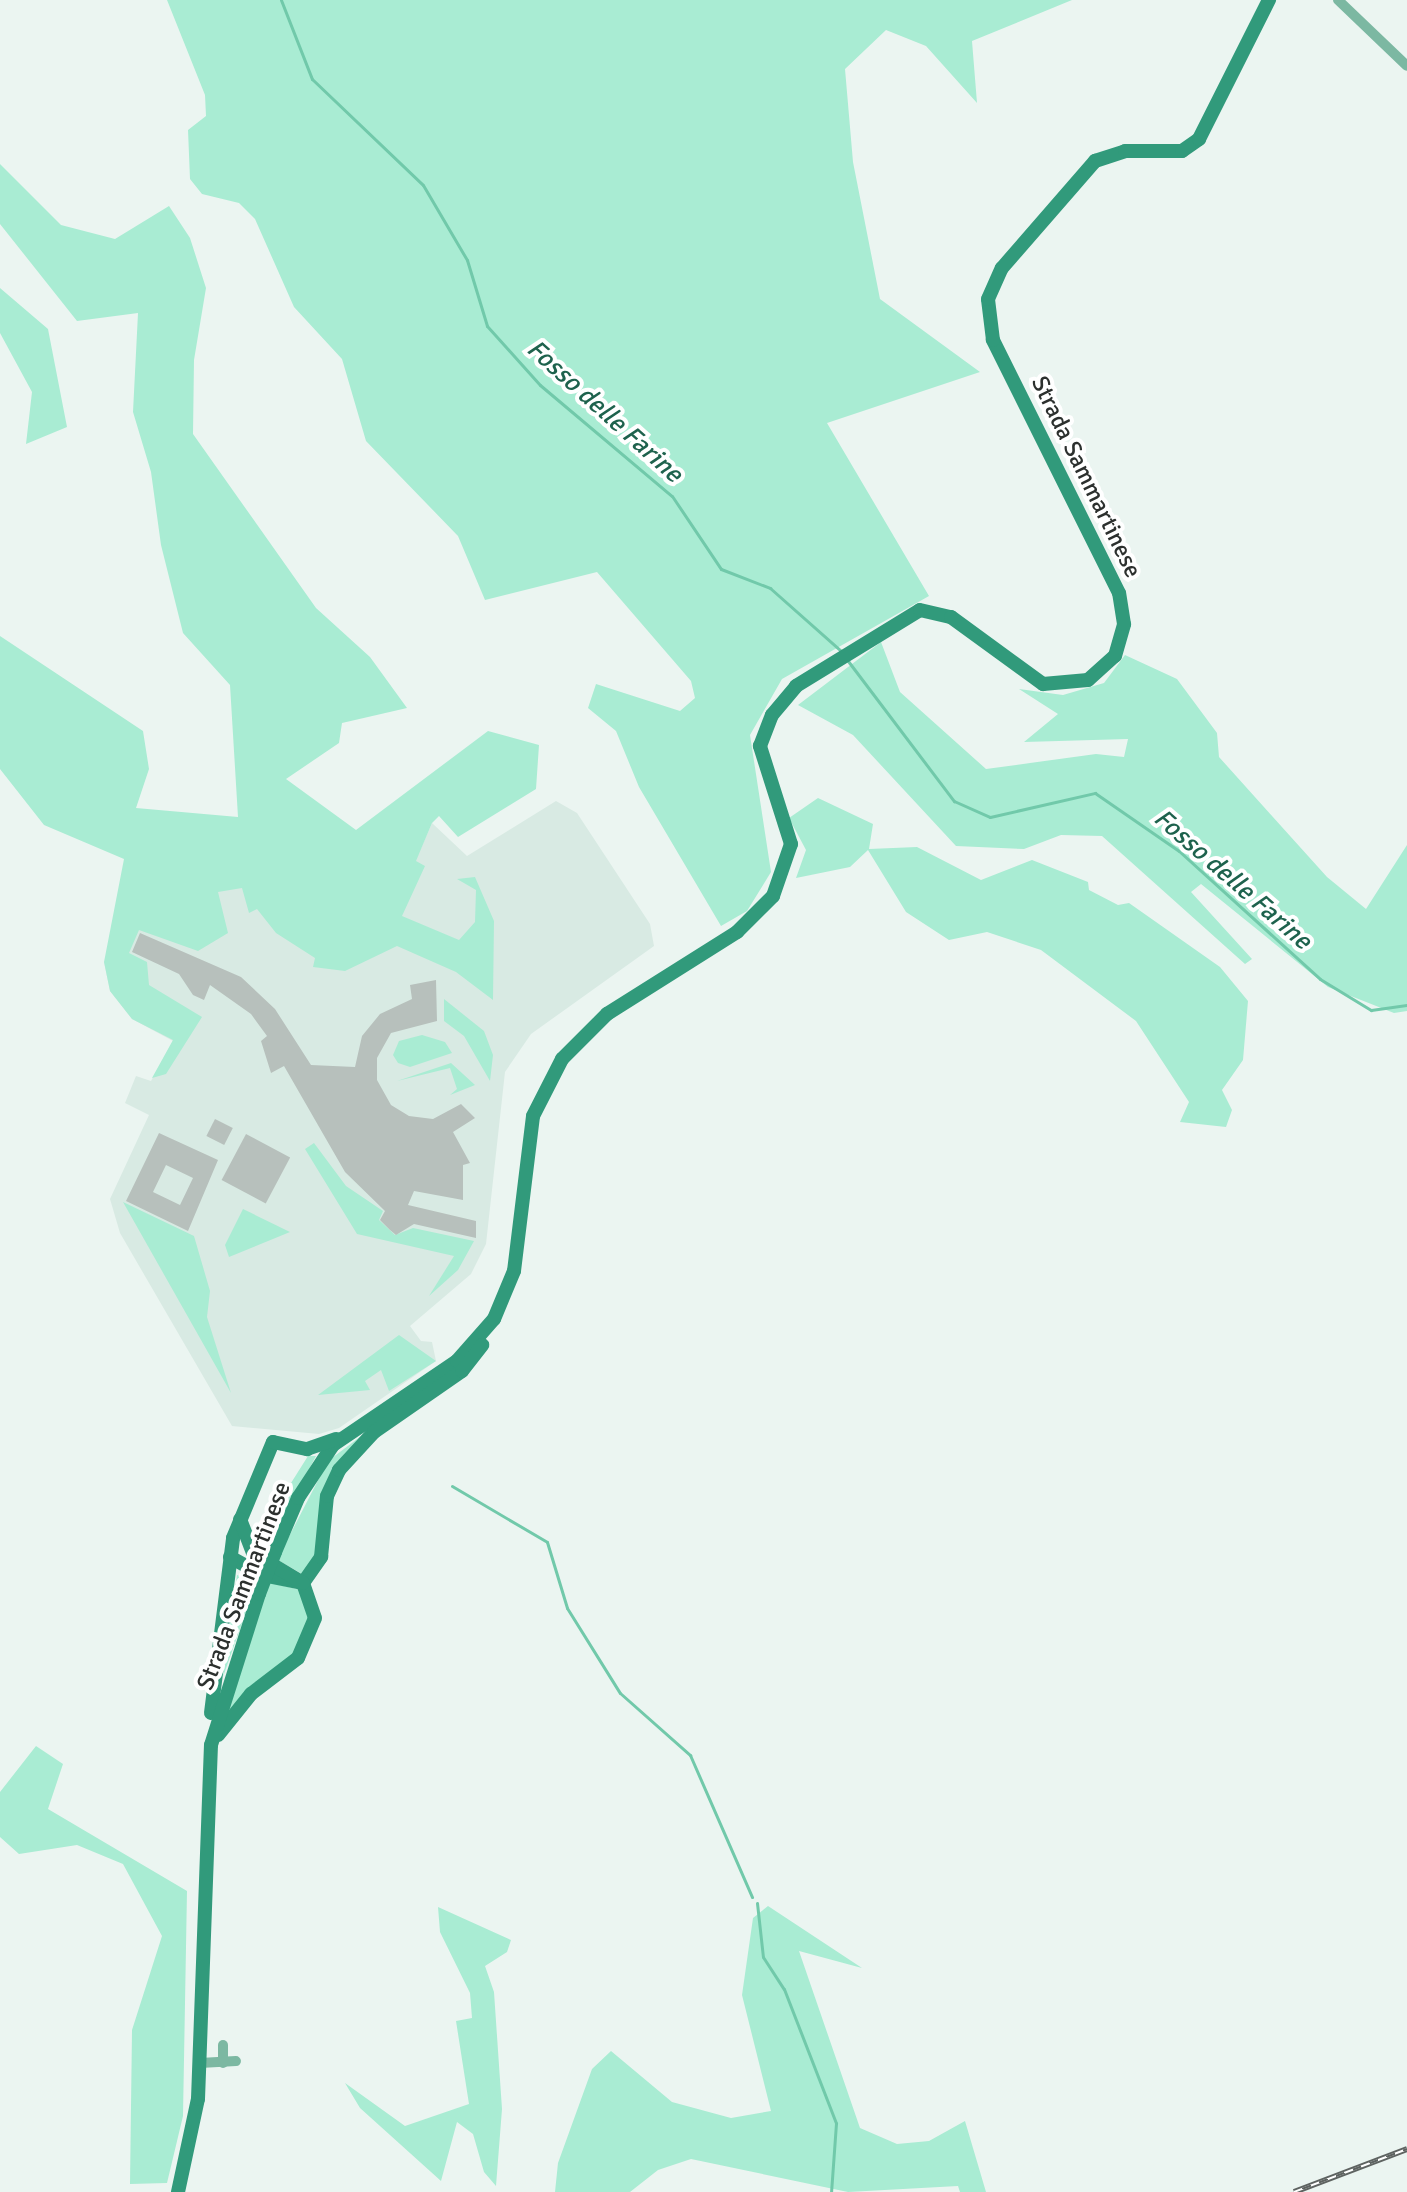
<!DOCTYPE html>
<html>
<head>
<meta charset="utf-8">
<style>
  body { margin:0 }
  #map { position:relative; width:1407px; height:2192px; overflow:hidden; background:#ebf5f1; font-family:Signika,sans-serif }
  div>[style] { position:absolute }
  .built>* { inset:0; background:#d8eae3 }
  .green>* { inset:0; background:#a9ecd3 }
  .stream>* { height:3px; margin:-1.5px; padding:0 1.5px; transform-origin:1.5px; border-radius:1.5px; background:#71c9aa }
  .building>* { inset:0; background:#b7c0bc; transform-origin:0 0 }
  .minor>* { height:10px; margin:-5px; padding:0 5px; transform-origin:5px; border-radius:5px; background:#7cb8a2 }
  .secondary>* { height:14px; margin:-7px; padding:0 7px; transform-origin:7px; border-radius:7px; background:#319a7b }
  .rail>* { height:6px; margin-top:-3px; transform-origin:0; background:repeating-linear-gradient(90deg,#fff 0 9px,#5e6361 0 18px); box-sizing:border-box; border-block:2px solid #5e6361 }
  .secondary-bridge>* { height:14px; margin:-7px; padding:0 7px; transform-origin:7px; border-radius:7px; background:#319a7b }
  span { translate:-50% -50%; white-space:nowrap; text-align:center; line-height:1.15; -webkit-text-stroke:8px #fff; paint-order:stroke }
  .street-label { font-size:24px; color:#2c302e }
  .water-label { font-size:26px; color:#1e624d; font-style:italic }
</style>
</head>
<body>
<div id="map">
  <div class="built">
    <i style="clip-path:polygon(556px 801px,577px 813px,650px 924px,654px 946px,531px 1034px,505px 1072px,486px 1244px,471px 1274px,410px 1326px,421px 1341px,432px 1342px,436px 1361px,339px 1428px,319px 1434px,232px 1426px,120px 1233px,110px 1199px,149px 1115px,125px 1103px,136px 1076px,151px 1081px,173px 1041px,132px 1019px,110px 991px,104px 962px,210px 861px,349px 966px,373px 907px,419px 853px,432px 823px,467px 856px)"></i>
  </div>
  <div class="green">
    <i style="clip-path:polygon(167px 0,1072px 0,972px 41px,977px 103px,926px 46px,886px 30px,845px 69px,853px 162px,880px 299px,980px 372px,827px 423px,929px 596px,782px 679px,750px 735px,771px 872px,747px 911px,721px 926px,639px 787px,616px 731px,588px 708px,596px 684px,680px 711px,695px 698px,691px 681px,597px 572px,485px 600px,458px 536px,366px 441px,342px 359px,294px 307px,255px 219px,239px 203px,202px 194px,190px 179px,188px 130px,206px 116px,205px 95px)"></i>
    <i style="clip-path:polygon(0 164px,61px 225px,115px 239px,169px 206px,190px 238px,206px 288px,194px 360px,193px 434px,316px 608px,370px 657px,407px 708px,342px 723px,339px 743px,286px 779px,356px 830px,488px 731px,539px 745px,536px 789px,458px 837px,439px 816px,432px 823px,416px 861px,425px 866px,402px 916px,459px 940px,475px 922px,476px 890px,457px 879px,475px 877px,494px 921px,493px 1000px,456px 972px,397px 946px,345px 971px,313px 967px,315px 958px,276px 933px,257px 909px,249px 913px,242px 888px,218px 892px,228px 933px,198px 951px,139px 930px,129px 953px,147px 962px,149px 985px,202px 1017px,166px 1074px,152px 1078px,173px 1040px,132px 1019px,110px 991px,104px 962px,124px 859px,44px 825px,0 769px,0 636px,143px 731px,149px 769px,136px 808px,238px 817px,230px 685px,183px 633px,161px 545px,151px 472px,133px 412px,138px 313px,77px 321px,0 224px)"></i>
    <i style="clip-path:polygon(0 288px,48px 329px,67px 427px,26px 444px,32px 392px,0 333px)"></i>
    <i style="clip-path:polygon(881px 642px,900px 692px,986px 769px,1096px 754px,1124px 757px,1128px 739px,1024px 742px,1058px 714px,1019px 689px,1063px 695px,1104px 683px,1125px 655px,1177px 679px,1217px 733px,1219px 757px,1327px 877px,1366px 909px,1407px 845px,1407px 1011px,1394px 1013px,1328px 987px,1201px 884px,1191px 892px,1252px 959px,1245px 964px,1102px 836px,1061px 835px,1024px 849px,956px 846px,853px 735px,798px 705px)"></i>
    <i style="clip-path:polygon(818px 798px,873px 824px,869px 849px,917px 847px,981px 880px,1032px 860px,1088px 882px,1089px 890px,1118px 905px,1129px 903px,1220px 967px,1248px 1001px,1243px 1060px,1222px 1090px,1232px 1110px,1226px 1127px,1180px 1122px,1189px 1102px,1136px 1021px,1041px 950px,987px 932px,949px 940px,906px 912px,868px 850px,850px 867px,796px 878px,806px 850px,789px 818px)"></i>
    <i style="clip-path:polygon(444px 999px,484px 1031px,493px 1055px,490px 1081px,464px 1036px,444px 1021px)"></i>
    <i style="clip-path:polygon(422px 1035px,445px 1042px,452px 1053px,410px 1067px,398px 1063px,393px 1055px,399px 1041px)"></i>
    <i style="clip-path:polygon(451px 1063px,475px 1085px,450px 1095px,457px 1089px,450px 1068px,397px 1081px)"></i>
    <i style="clip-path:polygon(314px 1143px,346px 1186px,383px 1211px,379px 1220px,395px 1235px,413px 1228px,474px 1241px,458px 1270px,429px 1296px,454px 1256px,357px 1234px,305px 1149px)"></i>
    <i style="clip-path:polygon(123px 1202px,194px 1236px,210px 1291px,207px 1317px,231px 1393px)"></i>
    <i style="clip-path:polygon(243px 1209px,290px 1232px,229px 1257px,225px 1245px)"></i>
    <i style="clip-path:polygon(399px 1335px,436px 1361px,389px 1391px,381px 1370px,365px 1381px,370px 1390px,318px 1395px)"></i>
    <i style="clip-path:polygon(397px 1409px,342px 1458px,318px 1551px,304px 1575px,252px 1545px,308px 1456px,316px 1456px,268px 1548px,280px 1554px,328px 1461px)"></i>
    <i style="clip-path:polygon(237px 1575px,301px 1590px,311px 1610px,298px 1651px,228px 1712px,253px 1592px,223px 1677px)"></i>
    <i style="clip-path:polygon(36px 1746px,63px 1764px,48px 1809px,187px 1891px,183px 2116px,167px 2183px,130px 2184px,132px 2030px,162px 1936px,123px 1864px,77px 1845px,19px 1854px,0 1837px,0 1792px)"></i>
    <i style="clip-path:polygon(768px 1906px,862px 1968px,799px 1951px,860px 2128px,897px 2144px,929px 2141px,965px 2121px,986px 2192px,960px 2192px,958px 2186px,848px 2192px,691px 2159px,658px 2170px,630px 2192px,555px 2192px,558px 2163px,592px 2069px,611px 2051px,672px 2102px,731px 2118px,771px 2111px,742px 1995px,753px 1918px)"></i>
    <i style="clip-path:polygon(438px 1907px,511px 1940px,507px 1952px,485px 1966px,494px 1992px,502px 2109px,496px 2186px,484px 2172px,473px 2134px,457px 2122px,441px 2181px,360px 2108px,345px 2083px,405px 2126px,469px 2104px,456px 2021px,472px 2018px,470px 1993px,440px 1932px)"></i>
  </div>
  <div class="stream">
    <i style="left:281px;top:0;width:85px;rotate:68.6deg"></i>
    <i style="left:312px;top:79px;width:153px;rotate:43.7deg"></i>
    <i style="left:423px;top:185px;width:87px;rotate:59.6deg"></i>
    <i style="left:467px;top:260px;width:69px;rotate:73.1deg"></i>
    <i style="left:487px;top:326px;width:79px;rotate:48.1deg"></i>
    <i style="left:540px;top:385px;width:172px;rotate:40.1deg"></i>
    <i style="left:672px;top:496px;width:88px;rotate:56.1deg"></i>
    <i style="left:721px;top:569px;width:53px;rotate:21.2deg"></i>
    <i style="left:770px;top:588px;width:96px;rotate:41.6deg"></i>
    <i style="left:848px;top:661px;width:176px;rotate:52.9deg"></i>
    <i style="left:954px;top:801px;width:39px;rotate:24deg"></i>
    <i style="left:990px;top:817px;width:108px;rotate:-12.9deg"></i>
    <i style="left:1095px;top:793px;width:102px;rotate:34.6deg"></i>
    <i style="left:1179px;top:851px;width:190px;rotate:42.2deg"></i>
    <i style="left:1320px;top:979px;width:60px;rotate:31.3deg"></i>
    <i style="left:1371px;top:1010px;width:36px;rotate:-8deg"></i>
    <i style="left:452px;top:1486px;width:110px;rotate:30.5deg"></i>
    <i style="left:547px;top:1542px;width:69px;rotate:73.1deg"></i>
    <i style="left:567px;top:1608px;width:100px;rotate:58.1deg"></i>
    <i style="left:620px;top:1693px;width:94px;rotate:41.5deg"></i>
    <i style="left:690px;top:1755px;width:155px;rotate:66.4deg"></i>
    <i style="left:757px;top:1903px;width:54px;rotate:83.7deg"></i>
    <i style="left:763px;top:1957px;width:38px;rotate:57deg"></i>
    <i style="left:784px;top:1989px;width:144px;rotate:68.8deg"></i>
    <i style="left:836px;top:2123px;width:69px;rotate:94.1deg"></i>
  </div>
  <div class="building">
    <i style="clip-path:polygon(140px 933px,241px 977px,275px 1009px,311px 1065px,355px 1067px,362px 1036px,380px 1014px,412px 999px,410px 985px,436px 980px,437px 1021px,391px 1033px,377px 1058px,377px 1080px,391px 1105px,409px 1116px,433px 1119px,461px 1104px,475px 1118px,453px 1132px,470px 1163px,463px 1165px,463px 1200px,414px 1191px,408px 1205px,476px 1221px,476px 1238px,414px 1224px,396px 1235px,390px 1230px,380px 1220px,385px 1211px,345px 1172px,284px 1066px,271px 1073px,261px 1041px,267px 1036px,251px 1014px,210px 985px,204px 1000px,193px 995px,179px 974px,132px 952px)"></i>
    <i style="left:215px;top:1119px;width:20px;height:19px;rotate:27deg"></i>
    <i style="clip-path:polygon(evenodd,159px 1133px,218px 1160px,188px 1231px,126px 1201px,159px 1133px,166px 1165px,193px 1178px,180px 1205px,153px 1192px,166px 1165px)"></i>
    <i style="left:246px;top:1134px;width:50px;height:52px;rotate:28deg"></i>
  </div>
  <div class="minor">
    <i style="left:1338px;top:0;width:95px;rotate:43.7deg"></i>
    <i style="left:200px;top:2063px;width:36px;rotate:-3deg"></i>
    <i style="left:223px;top:2063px;width:18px;rotate:-90deg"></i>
  </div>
  <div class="secondary">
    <i style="left:275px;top:1552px;width:59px;rotate:-66.9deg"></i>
    <i style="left:298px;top:1498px;width:64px;rotate:-56.6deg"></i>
    <i style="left:333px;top:1445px;width:150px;rotate:-34.1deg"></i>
    <i style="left:457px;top:1361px;width:56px;rotate:-48.6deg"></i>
    <i style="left:494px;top:1319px;width:52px;rotate:-67.4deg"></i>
    <i style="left:514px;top:1271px;width:156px;rotate:-83deg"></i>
    <i style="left:533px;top:1116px;width:64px;rotate:-63deg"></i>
    <i style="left:562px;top:1059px;width:64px;rotate:-45deg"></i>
    <i style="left:607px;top:1014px;width:154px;rotate:-32.2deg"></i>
    <i style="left:737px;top:932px;width:51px;rotate:-45deg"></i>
    <i style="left:773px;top:896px;width:55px;rotate:-70.9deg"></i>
    <i style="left:791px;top:844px;width:103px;rotate:-107.6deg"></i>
    <i style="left:760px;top:746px;width:33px;rotate:-69deg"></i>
    <i style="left:772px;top:715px;width:38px;rotate:-50deg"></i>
    <i style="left:796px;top:686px;width:145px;rotate:-31.5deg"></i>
    <i style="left:920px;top:610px;width:32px;rotate:13deg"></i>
    <i style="left:951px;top:617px;width:114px;rotate:36.1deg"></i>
    <i style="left:1043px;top:684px;width:45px;rotate:-5.1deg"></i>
    <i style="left:1088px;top:680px;width:36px;rotate:-42deg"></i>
    <i style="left:1115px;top:656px;width:33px;rotate:-74deg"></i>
    <i style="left:1124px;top:624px;width:31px;rotate:-99deg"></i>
    <i style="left:1119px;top:593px;width:283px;rotate:-116.5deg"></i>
    <i style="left:993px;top:340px;width:41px;rotate:-97deg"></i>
    <i style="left:988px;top:299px;width:34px;rotate:-66deg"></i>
    <i style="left:1002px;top:268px;width:142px;rotate:-49deg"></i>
    <i style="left:1095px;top:161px;width:32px;rotate:-18deg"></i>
    <i style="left:1125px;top:151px;width:57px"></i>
    <i style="left:1182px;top:151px;width:21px;rotate:-35deg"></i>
    <i style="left:1199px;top:139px;width:156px;rotate:-63.3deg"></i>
    <i style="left:230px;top:1557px;width:37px;rotate:29deg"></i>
    <i style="left:262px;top:1575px;width:42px;rotate:11deg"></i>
    <i style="left:303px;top:1583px;width:32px;rotate:-55deg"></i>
    <i style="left:321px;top:1557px;width:61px;rotate:-84.4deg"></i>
    <i style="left:327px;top:1496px;width:29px;rotate:-65deg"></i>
    <i style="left:339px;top:1470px;width:52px;rotate:-47.4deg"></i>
    <i style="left:374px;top:1432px;width:107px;rotate:-34.7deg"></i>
    <i style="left:462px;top:1371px;width:33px;rotate:-52deg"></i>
    <i style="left:211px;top:1713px;width:176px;rotate:-82.8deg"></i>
    <i style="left:233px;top:1538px;width:104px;rotate:-67.4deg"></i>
    <i style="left:273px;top:1442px;width:35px;rotate:12deg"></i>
    <i style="left:307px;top:1449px;width:31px;rotate:-19deg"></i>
    <i style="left:218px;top:1735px;width:53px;rotate:-51.2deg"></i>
    <i style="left:251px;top:1694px;width:59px;rotate:-37.5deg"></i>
    <i style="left:298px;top:1658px;width:43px;rotate:-67deg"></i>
    <i style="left:315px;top:1618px;width:37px;rotate:-109deg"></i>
    <i style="left:303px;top:1583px;width:58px;rotate:-149deg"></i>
    <i style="left:253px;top:1553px;width:36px;rotate:-111deg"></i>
    <i style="left:178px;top:2192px;width:95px;rotate:-77.9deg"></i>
    <i style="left:198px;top:2099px;width:354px;rotate:-87.9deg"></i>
    <i style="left:211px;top:1745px;width:158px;rotate:-72.4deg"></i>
  </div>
  <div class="rail">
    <i style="left:1294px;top:2192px;width:121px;rotate:-20.8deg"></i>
  </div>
  <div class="secondary-bridge">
    <i style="left:259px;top:1594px;width:45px;rotate:-69.1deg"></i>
  </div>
  <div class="street-label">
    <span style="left:1086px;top:477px;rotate:64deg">Strada Sammartinese</span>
    <span style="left:244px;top:1586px;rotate:-69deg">Strada Sammartinese</span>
  </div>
  <div class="water-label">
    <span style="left:604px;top:412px;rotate:42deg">Fosso delle Farine</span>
    <span style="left:1232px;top:880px;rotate:41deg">Fosso delle Farine</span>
  </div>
</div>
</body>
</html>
